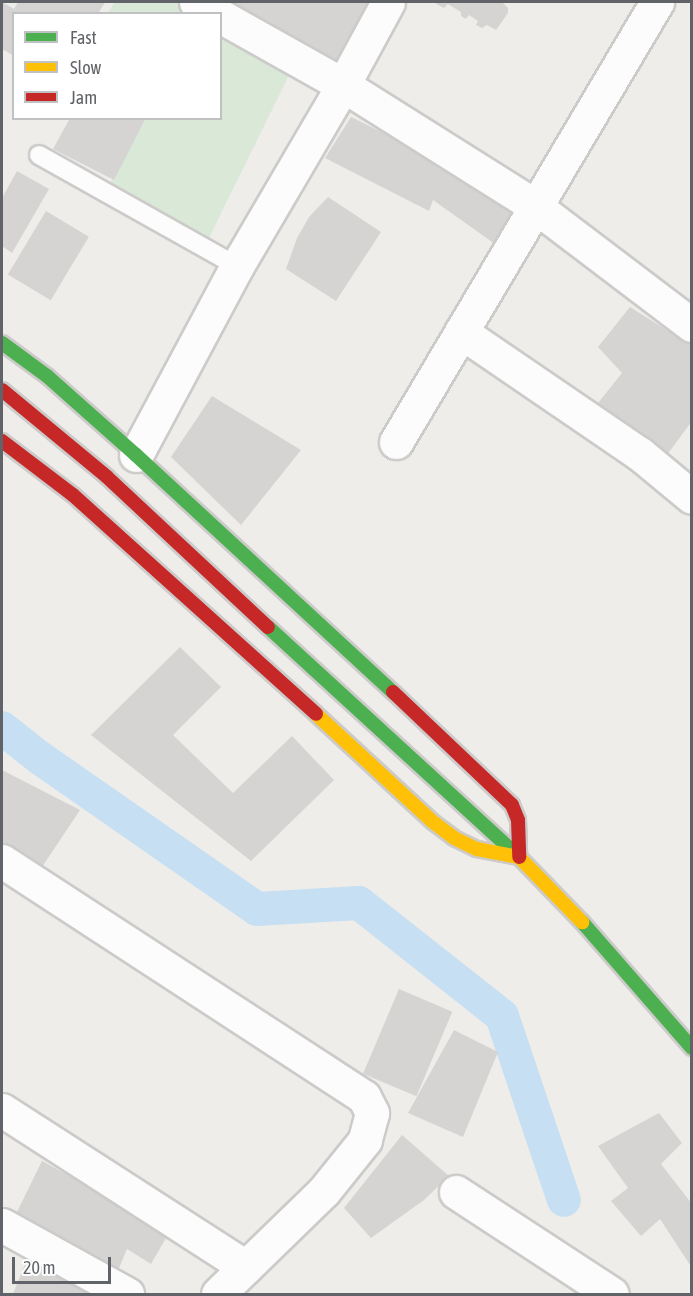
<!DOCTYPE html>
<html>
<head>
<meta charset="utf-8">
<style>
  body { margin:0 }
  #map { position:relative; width:693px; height:1296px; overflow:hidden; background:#efedea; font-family:"Asap Condensed",sans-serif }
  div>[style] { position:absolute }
  .green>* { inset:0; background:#dae8d8 }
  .canal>* { height:34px; margin:-17px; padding:0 17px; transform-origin:17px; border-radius:17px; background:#c6dff2 }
  .building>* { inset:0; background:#d5d4d3; transform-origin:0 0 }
  .roads { filter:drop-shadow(2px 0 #cccbca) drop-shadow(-2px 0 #cccbca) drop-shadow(0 2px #cccbca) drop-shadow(0 -2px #cccbca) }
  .lane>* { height:18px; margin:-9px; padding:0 9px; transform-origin:9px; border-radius:9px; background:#fdfcfc }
  .street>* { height:33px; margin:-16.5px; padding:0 16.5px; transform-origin:16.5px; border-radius:16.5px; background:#fdfcfc }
  .fast>* { height:14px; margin:-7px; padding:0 7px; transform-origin:7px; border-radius:7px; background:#4caf50 }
  .slow>* { height:14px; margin:-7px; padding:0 7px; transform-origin:7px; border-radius:7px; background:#ffc107 }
  .jam>* { height:14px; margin:-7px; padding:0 7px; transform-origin:7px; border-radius:7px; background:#c62828 }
  span { translate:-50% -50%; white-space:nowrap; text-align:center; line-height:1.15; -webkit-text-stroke:4.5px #fff; paint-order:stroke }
  .frame { position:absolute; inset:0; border:3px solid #606367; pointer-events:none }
  .legend { position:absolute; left:12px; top:12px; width:210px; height:108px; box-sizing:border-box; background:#fff; border:2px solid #bfc1c2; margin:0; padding:8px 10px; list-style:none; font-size:18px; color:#606367 }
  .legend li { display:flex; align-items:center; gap:12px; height:30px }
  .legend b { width:30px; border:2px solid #bfc1c2 }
  .scale { position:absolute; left:12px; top:1257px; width:99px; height:27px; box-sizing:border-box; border:3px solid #606367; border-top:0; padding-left:8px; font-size:18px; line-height:21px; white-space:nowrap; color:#606367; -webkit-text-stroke:4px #fff; paint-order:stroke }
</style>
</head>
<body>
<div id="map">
  <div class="green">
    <i style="clip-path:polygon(115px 2px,196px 2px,217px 14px,107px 14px)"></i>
    <i style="clip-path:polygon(221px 16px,297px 59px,204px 248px,105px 192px,146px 119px,220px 118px)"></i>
  </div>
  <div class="canal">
    <i style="left:2px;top:728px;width:48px;rotate:38.3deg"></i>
    <i style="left:40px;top:758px;width:264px;rotate:34.8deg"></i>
    <i style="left:257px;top:909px;width:102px;rotate:-3.4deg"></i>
    <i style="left:359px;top:903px;width:182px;rotate:38.3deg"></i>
    <i style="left:502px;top:1016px;width:194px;rotate:71.4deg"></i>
  </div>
  <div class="building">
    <i style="clip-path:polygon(2px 2px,14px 9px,18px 2px,105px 2px,98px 14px,14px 14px,14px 56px,2px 49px)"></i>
    <i style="clip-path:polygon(218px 2px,379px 2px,350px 72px)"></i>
    <i style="clip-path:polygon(433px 2px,502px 2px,508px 8px,508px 13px,496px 30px,487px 25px,482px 28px,476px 25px,478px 21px,469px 15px,466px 19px,461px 16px,461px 12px,448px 4px,444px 8px)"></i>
    <i style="clip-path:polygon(351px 117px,447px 164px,530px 216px,502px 249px,433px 200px,429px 211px,325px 158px)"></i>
    <i style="clip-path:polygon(70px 118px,146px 118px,114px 180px,53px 149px)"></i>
    <i style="clip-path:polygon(17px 171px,49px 189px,12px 253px,2px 246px,2px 198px)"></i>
    <i style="clip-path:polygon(328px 197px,381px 232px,336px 301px,286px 269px,297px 238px,309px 217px)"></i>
    <i style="left:46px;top:211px;width:50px;height:74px;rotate:31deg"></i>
    <i style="clip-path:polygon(630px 307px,692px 346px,692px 421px,664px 459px,594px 408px,622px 373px,598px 347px)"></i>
    <i style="clip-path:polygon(212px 396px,301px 450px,241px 525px,171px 457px)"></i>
    <i style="clip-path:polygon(180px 647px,221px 687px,173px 735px,233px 793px,292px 736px,334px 780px,251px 861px,91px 735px)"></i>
    <i style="clip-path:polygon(2px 770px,80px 810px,40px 870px,2px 853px)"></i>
    <i style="left:399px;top:989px;width:58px;height:92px;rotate:23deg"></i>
    <i style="clip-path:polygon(454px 1030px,498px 1052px,463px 1137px,408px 1113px)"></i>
    <i style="clip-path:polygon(659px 1113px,682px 1143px,661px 1164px,692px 1204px,692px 1268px,660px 1219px,641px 1236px,611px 1201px,628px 1188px,598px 1146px)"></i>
    <i style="clip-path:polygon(402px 1135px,449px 1176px,424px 1200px,371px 1238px,344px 1208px)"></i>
    <i style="clip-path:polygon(42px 1161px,170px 1231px,151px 1264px,127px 1249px,117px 1273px,13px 1220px)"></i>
    <i style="clip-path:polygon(28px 1257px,101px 1294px,13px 1294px)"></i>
  </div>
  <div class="roads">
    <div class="lane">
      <i style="left:39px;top:155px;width:227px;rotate:29.3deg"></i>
    </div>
    <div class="street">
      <i style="left:196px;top:2px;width:24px;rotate:30deg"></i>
      <i style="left:220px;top:16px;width:141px;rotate:29.3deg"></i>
      <i style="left:343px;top:85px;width:227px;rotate:32.2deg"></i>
      <i style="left:535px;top:206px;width:197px;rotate:37.2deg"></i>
      <i style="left:461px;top:332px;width:217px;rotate:34.3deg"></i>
      <i style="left:640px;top:454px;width:67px;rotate:39.6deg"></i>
      <i style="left:396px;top:442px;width:512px;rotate:-59.32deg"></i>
      <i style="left:136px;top:455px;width:214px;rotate:-61.9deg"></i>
      <i style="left:237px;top:266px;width:210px;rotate:-59.6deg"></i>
      <i style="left:343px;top:85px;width:94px;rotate:-61.5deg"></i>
      <i style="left:2px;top:861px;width:432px;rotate:33.1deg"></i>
      <i style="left:364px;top:1097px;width:18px;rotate:63deg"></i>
      <i style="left:372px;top:1113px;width:28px;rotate:105deg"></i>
      <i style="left:365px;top:1140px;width:65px;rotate:128.8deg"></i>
      <i style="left:324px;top:1191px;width:148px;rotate:135.8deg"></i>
      <i style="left:2px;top:1110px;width:290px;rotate:32.8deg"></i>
      <i style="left:456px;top:1192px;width:186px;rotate:33.2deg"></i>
      <i style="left:2px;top:1225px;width:143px;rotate:28.9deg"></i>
    </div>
    <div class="fast">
      <i style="left:2px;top:343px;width:56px;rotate:36.3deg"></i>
      <i style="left:47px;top:376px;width:119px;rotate:41.6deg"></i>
      <i style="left:136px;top:455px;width:350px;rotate:42.7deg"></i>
      <i style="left:268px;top:627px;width:340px;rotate:42.5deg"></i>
      <i style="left:582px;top:922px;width:167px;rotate:48.9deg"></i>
    </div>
    <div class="slow">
      <i style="left:316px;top:714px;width:159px;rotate:42.7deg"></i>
      <i style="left:433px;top:822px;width:26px;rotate:37deg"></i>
      <i style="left:454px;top:838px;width:25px;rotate:26deg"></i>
      <i style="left:477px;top:849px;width:43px;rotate:10.8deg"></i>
      <i style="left:519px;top:857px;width:91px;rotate:45.9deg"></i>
    </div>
    <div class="jam">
      <i style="left:2px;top:390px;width:136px;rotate:39.6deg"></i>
      <i style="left:107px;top:477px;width:220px;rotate:43deg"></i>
      <i style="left:2px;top:441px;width:89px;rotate:37.3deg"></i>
      <i style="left:73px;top:495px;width:327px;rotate:42deg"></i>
      <i style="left:393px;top:692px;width:164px;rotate:43.5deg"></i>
      <i style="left:512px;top:805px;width:16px;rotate:68deg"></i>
      <i style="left:518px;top:820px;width:37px;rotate:88deg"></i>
    </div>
  </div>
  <div class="frame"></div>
  <ul class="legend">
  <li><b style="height:8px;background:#4caf50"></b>Fast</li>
  <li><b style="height:8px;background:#ffc107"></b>Slow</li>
  <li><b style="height:8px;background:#c62828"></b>Jam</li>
  </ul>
  <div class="scale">20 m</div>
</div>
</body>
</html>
